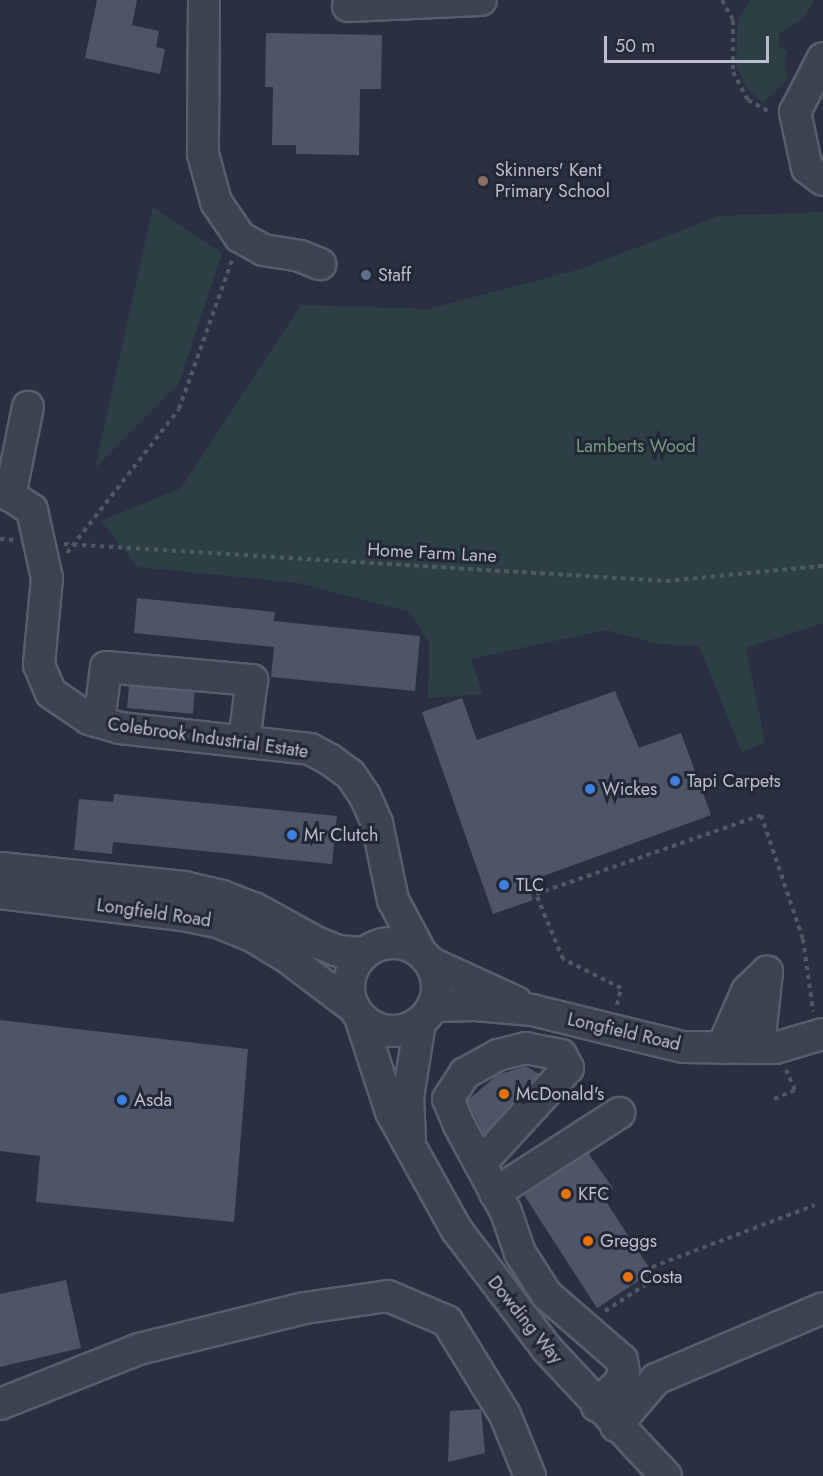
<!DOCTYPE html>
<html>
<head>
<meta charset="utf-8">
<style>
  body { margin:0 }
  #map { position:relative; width:823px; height:1476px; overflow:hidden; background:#2a3042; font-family:Jost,sans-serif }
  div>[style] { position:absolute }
  .green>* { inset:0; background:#2d3e44 }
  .building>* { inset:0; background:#4f5568; transform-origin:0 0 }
  .path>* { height:4px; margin-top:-2px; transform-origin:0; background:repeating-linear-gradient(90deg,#4c5b61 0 4.5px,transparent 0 9px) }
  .roads { filter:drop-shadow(2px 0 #595e6c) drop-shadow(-2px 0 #595e6c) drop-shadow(0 2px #595e6c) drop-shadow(0 -2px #595e6c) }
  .minor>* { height:30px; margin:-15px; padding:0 15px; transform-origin:15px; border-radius:15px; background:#3e4352 }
  .minor>.ring { margin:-15px; padding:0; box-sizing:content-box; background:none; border:30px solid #3e4352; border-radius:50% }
  .dots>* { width:16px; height:16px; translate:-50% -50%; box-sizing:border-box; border:3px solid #232837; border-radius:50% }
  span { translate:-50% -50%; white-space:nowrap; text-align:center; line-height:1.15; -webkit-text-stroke:6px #232837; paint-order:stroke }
  .poi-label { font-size:18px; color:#bbbfcb }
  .left { translate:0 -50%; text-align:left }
  .park-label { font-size:18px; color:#759a83 }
  .street-label { font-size:18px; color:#bbbfcb }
  .scale { position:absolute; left:604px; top:36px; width:165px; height:27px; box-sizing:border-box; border:3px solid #bbbfcb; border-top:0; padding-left:8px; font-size:18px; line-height:21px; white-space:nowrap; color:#bbbfcb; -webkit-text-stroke:4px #232837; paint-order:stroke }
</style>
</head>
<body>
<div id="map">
  <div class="green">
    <i style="clip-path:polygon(751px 0,812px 0,813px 3px,802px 20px,780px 33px,778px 46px,787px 51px,784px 62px,788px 78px,763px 103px,746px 87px,736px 65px,738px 19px)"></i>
    <i style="clip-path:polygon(153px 207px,222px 253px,179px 383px,95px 468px)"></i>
    <i style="clip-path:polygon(823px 212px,823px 623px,746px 648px,765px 742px,742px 752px,699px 646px,657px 644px,606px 630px,471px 659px,483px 694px,428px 698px,429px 643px,410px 612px,298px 583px,138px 567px,101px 521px,181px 488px,301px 305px,428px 309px,581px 269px,719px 216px)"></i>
  </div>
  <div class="building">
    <i style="clip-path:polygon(97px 0,137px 0,132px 25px,159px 31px,156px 47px,165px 49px,160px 74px,85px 58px)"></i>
    <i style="clip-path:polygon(266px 33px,382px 35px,381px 89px,360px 89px,359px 155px,296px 154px,296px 145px,272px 145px,273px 87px,265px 87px)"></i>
    <i style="clip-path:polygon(137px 598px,275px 612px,274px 621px,420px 636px,415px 691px,271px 677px,274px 647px,134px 633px)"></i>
    <i style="left:129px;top:686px;width:66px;height:22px;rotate:5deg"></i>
    <i style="clip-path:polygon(615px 691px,639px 748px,681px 733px,711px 815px,527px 882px,533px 900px,493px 914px,422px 712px,462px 698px,477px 740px)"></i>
    <i style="clip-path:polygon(114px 794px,337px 816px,332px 864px,113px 842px,112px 854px,74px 850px,79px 799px,113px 802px)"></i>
    <i style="clip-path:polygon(0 1020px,248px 1049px,234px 1222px,36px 1202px,40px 1156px,0 1151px)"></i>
    <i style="clip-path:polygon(526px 1066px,539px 1074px,484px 1134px,467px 1101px,497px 1075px)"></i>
    <i style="clip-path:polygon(588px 1153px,613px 1188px,603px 1197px,652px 1272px,597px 1308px,524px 1195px)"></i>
    <i style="clip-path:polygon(66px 1280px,81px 1348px,0 1367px,0 1294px)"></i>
    <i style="clip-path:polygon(481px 1409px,485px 1453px,448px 1462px,450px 1411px)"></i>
  </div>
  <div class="path">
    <i style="left:722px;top:0;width:23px;rotate:61deg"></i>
    <i style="left:733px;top:20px;width:52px;rotate:90deg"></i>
    <i style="left:733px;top:72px;width:32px;rotate:62deg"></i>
    <i style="left:748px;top:100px;width:25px;rotate:29deg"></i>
    <i style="left:0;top:539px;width:14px;rotate:4deg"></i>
    <i style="left:64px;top:544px;width:603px;rotate:3.52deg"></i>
    <i style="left:666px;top:581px;width:158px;rotate:-5.5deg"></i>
    <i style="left:67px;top:553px;width:182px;rotate:-52.1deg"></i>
    <i style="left:179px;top:409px;width:158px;rotate:-70.4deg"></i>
    <i style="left:617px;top:1005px;width:17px;rotate:-77deg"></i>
    <i style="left:621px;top:988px;width:65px;rotate:-153.4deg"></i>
    <i style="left:563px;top:959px;width:70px;rotate:-112.6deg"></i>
    <i style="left:536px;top:894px;width:238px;rotate:-19.3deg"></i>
    <i style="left:761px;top:815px;width:131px;rotate:71.3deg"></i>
    <i style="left:803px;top:939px;width:73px;rotate:82.1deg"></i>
    <i style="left:774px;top:1099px;width:23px;rotate:-23deg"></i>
    <i style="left:795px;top:1090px;width:22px;rotate:-114deg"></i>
    <i style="left:605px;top:1311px;width:62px;rotate:-33.2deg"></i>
    <i style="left:657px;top:1277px;width:11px;rotate:-117deg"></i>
    <i style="left:652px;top:1267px;width:174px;rotate:-20.8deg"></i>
  </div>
  <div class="roads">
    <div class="minor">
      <i style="left:204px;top:0;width:154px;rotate:90.4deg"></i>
      <i style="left:203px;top:154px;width:50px;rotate:74.8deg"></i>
      <i style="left:216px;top:202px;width:42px;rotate:55.6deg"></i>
      <i style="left:240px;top:237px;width:26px;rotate:29deg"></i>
      <i style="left:263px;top:250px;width:37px;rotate:9deg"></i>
      <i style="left:300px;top:256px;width:22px;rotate:22deg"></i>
      <i style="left:348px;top:6px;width:133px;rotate:-2.6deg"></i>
      <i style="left:823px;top:58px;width:61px;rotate:117.4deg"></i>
      <i style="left:795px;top:112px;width:57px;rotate:77.9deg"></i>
      <i style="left:807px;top:168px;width:20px;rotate:37deg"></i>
      <i style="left:0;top:489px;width:38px;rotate:33deg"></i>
      <i style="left:32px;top:510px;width:70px;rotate:77.6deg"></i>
      <i style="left:47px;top:578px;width:87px;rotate:95.3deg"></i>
      <i style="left:39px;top:665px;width:30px;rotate:67deg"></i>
      <i style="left:51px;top:693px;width:46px;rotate:34.4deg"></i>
      <i style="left:89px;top:719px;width:32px;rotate:16deg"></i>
      <i style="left:120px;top:728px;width:191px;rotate:6.3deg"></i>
      <i style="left:310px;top:749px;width:21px;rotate:28deg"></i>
      <i style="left:329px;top:759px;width:26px;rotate:36deg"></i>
      <i style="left:350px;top:774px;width:27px;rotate:56deg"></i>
      <i style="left:365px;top:796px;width:30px;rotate:66deg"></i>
      <i style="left:377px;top:823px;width:79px;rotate:78.3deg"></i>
      <i style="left:393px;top:900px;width:58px;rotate:62.1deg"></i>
      <i style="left:10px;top:496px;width:91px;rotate:-78.6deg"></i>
      <i style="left:99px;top:722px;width:55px;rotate:-82.7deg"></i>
      <i style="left:106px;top:667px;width:147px;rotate:5.1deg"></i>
      <i style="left:252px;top:680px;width:62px;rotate:97.5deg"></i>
      <i style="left:0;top:868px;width:185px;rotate:5.9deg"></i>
      <i style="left:184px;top:887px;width:39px;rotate:13deg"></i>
      <i style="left:222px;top:896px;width:34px;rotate:21deg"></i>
      <i style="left:254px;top:908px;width:73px;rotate:28.7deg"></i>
      <i style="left:318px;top:943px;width:22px;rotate:21deg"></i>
      <i style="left:339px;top:951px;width:25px;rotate:5deg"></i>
      <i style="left:0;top:893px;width:184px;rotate:6.9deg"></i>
      <i style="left:183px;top:915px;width:38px;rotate:12deg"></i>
      <i style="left:220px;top:923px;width:32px;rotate:22deg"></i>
      <i style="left:250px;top:935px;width:44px;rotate:31.2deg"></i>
      <i style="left:288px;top:958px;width:83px;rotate:37.1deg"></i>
      <i class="ring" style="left:349px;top:943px;width:58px;height:58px"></i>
      <i style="left:431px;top:963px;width:94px;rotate:24.6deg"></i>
      <i style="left:434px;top:1006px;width:41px;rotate:-1.4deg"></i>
      <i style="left:475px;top:1005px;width:57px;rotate:5deg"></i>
      <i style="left:532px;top:1010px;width:155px;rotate:13.8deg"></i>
      <i style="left:683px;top:1047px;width:92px;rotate:0.6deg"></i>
      <i style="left:775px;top:1048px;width:50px;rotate:-16.3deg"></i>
      <i style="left:360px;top:1017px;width:100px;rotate:71.9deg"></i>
      <i style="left:391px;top:1112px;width:134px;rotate:60.9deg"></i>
      <i style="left:456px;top:1229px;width:151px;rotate:52.8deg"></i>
      <i style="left:547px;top:1349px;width:174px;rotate:46.9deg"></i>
      <i style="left:722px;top:1048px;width:62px;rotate:-66.3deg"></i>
      <i style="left:747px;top:991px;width:28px;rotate:-44deg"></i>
      <i style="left:767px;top:972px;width:74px;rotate:96.2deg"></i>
      <i style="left:410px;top:1138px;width:41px;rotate:-92.8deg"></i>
      <i style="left:408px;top:1097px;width:75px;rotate:-80.8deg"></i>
      <i style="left:480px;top:1164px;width:130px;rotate:-47.5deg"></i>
      <i style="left:568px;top:1068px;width:15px;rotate:-118deg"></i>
      <i style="left:561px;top:1055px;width:36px;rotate:-169deg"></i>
      <i style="left:526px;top:1048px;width:29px;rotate:166deg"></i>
      <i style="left:498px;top:1055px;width:38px;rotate:151deg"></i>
      <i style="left:465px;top:1073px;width:31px;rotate:123deg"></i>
      <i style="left:448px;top:1099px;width:28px;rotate:67deg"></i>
      <i style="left:459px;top:1125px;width:99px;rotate:61.6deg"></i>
      <i style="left:506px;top:1212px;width:43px;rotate:71.1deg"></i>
      <i style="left:520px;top:1253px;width:50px;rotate:57.3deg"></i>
      <i style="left:547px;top:1295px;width:99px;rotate:40.9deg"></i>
      <i style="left:622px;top:1360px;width:12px;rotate:81deg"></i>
      <i style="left:624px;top:1372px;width:12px;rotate:114deg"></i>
      <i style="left:619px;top:1383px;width:32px;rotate:134deg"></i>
      <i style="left:495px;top:1193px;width:148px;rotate:-32.8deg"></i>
      <i style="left:0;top:1404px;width:149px;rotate:-21.6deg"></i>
      <i style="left:139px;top:1349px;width:171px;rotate:-13.9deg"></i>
      <i style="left:305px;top:1308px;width:84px;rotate:-8.2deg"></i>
      <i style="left:388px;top:1296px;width:64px;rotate:23deg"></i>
      <i style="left:447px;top:1321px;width:110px;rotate:58.3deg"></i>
      <i style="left:505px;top:1415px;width:66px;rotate:67.7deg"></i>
      <i style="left:616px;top:1426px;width:62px;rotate:-49.6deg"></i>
      <i style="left:656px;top:1379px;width:181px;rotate:-23deg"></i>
    </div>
  </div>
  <div class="dots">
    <i style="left:483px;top:181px;background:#8d6e63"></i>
    <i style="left:366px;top:275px;background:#5c6f8a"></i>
    <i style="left:675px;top:781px;background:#3f7fe0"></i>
    <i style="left:590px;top:789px;background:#3f7fe0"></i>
    <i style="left:292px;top:835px;background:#3f7fe0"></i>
    <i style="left:504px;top:885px;background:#3f7fe0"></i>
    <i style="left:504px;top:1094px;background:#e8710a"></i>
    <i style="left:122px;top:1100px;background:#3f7fe0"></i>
    <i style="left:566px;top:1194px;background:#e8710a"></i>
    <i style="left:588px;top:1241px;background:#e8710a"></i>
    <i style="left:628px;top:1277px;background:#e8710a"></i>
  </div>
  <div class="poi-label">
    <span class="left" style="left:495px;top:181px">Skinners' Kent<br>Primary School</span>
    <span class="left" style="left:378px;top:275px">Staff</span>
    <span class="left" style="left:687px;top:781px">Tapi Carpets</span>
    <span class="left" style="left:602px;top:789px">Wickes</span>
    <span class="left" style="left:304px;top:835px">Mr Clutch</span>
    <span class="left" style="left:516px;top:885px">TLC</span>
    <span class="left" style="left:516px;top:1094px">McDonald's</span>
    <span class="left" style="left:134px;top:1100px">Asda</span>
    <span class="left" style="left:578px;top:1194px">KFC</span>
    <span class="left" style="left:600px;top:1241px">Greggs</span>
    <span class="left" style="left:640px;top:1277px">Costa</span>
  </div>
  <div class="park-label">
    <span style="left:636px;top:446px">Lamberts Wood</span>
  </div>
  <div class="street-label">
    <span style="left:432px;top:553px;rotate:3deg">Home Farm Lane</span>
    <span style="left:208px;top:738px;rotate:8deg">Colebrook Industrial Estate</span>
    <span style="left:154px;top:913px;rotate:8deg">Longfield Road</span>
    <span style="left:624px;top:1032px;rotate:13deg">Longfield Road</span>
    <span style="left:525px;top:1320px;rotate:51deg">Dowding Way</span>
  </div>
  <div class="scale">50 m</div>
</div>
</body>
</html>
